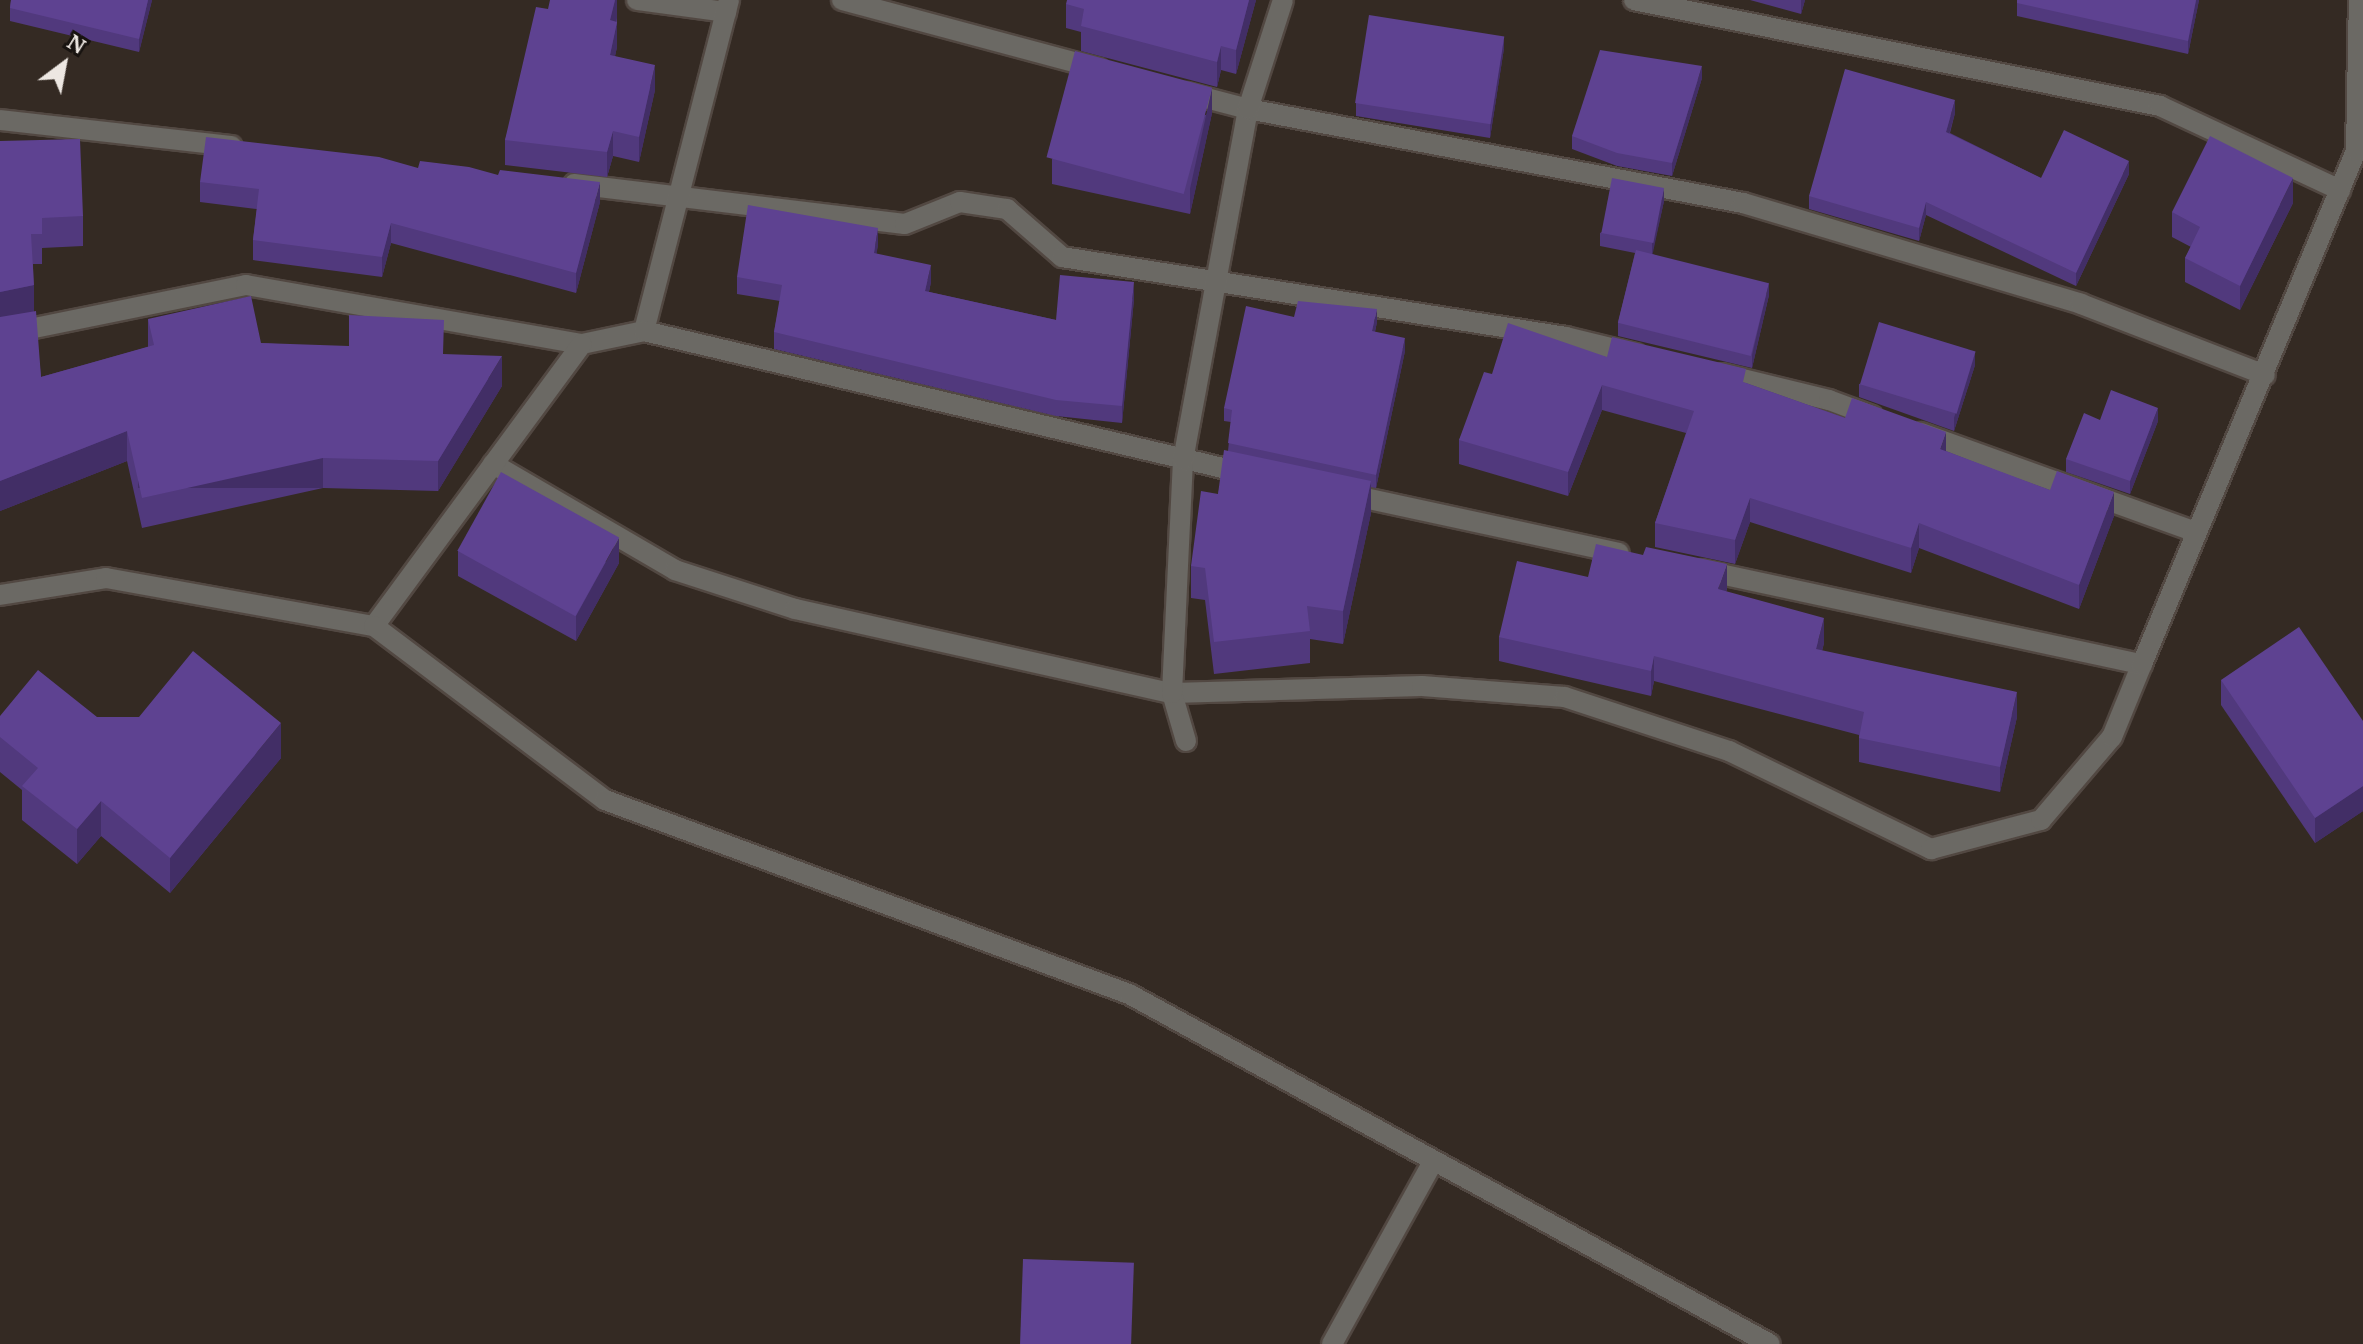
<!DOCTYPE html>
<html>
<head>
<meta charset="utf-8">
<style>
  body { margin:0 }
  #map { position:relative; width:2363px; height:1344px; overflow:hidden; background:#342a23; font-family:"PT Serif",serif }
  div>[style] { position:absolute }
  .roads { filter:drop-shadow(2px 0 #524842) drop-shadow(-2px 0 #524842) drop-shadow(0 2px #524842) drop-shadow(0 -2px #524842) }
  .lane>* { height:20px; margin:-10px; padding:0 10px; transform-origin:10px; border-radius:10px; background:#6b6964 }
  .street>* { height:20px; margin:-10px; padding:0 10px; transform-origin:10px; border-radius:10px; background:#6b6964 }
  .wall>* { inset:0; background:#51397d }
  .shaded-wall>* { inset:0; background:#422e66; transform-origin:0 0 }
  .building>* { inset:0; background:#5e4291; transform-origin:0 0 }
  span { translate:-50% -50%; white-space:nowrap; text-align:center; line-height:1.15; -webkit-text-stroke:8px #181310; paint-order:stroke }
  .north { position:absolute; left:24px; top:24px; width:80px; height:80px; -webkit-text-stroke:6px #181310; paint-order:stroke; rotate:32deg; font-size:22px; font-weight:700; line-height:32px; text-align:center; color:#ede7e2 }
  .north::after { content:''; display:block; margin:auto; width:28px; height:36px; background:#ede7e2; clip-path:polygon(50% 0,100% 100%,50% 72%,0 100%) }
</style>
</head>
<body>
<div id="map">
  <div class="roads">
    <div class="lane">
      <i style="left:1332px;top:1344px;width:208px;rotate:-61deg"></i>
    </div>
    <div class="street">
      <i style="left:637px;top:0;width:90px;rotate:7.7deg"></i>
      <i style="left:842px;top:0;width:266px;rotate:15deg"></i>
      <i style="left:1634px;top:0;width:537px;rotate:11.39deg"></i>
      <i style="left:2160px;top:106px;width:199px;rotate:25deg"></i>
      <i style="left:1187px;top:93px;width:63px;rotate:14.7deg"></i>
      <i style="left:1248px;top:109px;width:504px;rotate:10.75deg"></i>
      <i style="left:1743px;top:203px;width:353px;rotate:16.6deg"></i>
      <i style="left:2081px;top:304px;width:197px;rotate:21.1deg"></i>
      <i style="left:0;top:120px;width:233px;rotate:6.4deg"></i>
      <i style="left:574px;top:184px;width:333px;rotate:6.9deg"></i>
      <i style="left:905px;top:224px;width:59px;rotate:-21.8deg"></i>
      <i style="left:960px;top:202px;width:48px;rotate:8.5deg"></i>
      <i style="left:1007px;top:209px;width:73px;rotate:41.1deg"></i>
      <i style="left:1062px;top:257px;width:510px;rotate:9.02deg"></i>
      <i style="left:1566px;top:337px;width:72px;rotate:13.7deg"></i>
      <i style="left:644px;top:331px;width:342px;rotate:-75.6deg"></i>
      <i style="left:0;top:335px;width:251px;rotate:-11.5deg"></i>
      <i style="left:246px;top:285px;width:341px;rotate:10deg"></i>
      <i style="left:582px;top:344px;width:63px;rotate:-11.8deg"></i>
      <i style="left:644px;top:331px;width:621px;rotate:13.32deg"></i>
      <i style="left:1722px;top:374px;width:110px;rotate:13.7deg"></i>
      <i style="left:1829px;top:400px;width:46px;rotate:20.4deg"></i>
      <i style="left:1921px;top:433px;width:292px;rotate:19.8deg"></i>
      <i style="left:493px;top:464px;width:211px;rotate:30.2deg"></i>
      <i style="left:675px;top:570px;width:126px;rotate:18deg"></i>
      <i style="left:795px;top:609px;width:386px;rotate:12.6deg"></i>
      <i style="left:1172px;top:693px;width:250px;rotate:-1.6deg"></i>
      <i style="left:1422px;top:686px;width:143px;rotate:4.4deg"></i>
      <i style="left:1565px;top:697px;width:173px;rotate:18.2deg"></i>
      <i style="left:1729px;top:751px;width:225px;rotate:25.9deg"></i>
      <i style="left:1931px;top:849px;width:114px;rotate:-14.8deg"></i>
      <i style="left:2041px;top:820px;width:109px;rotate:-49.5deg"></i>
      <i style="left:2112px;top:737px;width:79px;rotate:-67.7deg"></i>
      <i style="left:1346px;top:494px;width:279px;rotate:12.2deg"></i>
      <i style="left:1702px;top:570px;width:450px;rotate:12.1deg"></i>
      <i style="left:2142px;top:664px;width:556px;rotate:-67.36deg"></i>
      <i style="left:2356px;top:151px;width:151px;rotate:-88.9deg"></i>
      <i style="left:0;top:595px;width:107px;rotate:-9.1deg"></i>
      <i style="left:106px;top:578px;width:272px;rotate:10.2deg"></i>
      <i style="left:374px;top:626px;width:350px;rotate:-53.6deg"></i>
      <i style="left:374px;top:626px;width:289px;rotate:37deg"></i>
      <i style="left:605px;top:800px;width:559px;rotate:20.32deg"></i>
      <i style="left:1129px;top:994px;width:730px;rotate:28.64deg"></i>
      <i style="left:1186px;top:741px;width:50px;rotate:-106.3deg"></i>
      <i style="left:1172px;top:693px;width:233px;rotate:-87.3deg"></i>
      <i style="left:1183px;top:460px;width:357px;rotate:-79.5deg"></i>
      <i style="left:1248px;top:109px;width:114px;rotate:-72.2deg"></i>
    </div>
  </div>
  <div class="wall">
    <i style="clip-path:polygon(11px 0,152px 0,139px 52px,10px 21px,10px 8px)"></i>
    <i style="clip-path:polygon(617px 0,617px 47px,615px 56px,655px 90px,639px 162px,613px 156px,607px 177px,505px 165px,505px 140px,548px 9px)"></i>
    <i style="clip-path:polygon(1256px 0,1236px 74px,1221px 70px,1217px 87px,1081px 51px,1081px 32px,1066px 28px,1066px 4px)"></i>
    <i style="clip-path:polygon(1750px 0,1805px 0,1801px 14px)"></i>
    <i style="clip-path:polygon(2017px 0,2199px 0,2188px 54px,2017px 16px)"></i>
    <i style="clip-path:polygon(1504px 48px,1490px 138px,1356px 116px,1356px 103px)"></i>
    <i style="clip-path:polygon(1702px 78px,1672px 176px,1617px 166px,1572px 149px,1572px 136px)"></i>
    <i style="clip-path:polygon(1212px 113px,1190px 214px,1052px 184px,1052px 159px)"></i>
    <i style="clip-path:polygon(1955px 113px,1950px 133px,2041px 178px,2129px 174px,2076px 286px,1926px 215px,1919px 241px,1809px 209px,1809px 196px)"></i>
    <i style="clip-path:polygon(0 141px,83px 216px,83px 246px,42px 248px,42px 264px,33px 264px,34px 312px,41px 377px,148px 347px,148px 319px,261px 343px,443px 354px,502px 386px,438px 491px,323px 488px,142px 528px,127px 461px,0 511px)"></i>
    <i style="clip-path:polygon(418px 168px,600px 202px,576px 293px,391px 243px,382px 277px,253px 260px,253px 240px,257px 209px,200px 202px,200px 182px)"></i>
    <i style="clip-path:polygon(1664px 201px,1652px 254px,1769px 295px,1752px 368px,1618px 336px,1618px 323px,1635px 253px,1600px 246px,1600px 233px)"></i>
    <i style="clip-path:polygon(2293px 203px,2240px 310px,2185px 282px,2185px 258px,2191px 247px,2172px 237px,2172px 212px)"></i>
    <i style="clip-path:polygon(878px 245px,876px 254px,931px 282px,929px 292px,1056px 320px,1134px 299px,1122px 423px,1056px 416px,774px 349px,774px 332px,780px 301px,737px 294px,737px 277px)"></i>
    <i style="clip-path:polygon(1294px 317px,1377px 322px,1375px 332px,1405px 351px,1376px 488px,1371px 487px,1371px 513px,1343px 644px,1310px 639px,1310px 663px,1214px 674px,1205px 600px,1191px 598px,1191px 566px,1218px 494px,1228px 451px,1231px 422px,1224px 421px,1224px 408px)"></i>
    <i style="clip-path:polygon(1607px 357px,1746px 383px,1845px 418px,1946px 451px,2114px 516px,2079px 609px,1919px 548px,1911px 573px,1750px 522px,1735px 564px,1655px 547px,1655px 523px,1686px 433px,1602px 410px,1568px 496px,1459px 464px,1459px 440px,1492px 374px)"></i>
    <i style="clip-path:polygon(1975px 365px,1954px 431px,1859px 397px,1859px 384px)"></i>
    <i style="clip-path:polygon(2158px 421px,2130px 494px,2066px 472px,2066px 459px)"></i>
    <i style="clip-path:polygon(458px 551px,619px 563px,576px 641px,458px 576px)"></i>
    <i style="clip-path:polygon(1588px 577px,1727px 589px,1726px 592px,1824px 643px,1822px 651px,2017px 717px,2000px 792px,1859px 762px,1859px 735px,1654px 681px,1651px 696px,1499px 661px,1499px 637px)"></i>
    <i style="clip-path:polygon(2221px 680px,2363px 721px,2363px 811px,2315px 843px,2221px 705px)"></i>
    <i style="clip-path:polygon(0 716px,97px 717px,281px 758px,170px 893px,101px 836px,77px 864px,22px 820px,22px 790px,0 772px)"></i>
  </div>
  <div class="shaded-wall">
    <i style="clip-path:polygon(148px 0,152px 0,139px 52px,139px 39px)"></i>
    <i style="clip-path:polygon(615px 0,617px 0,617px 18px,610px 45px,610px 20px)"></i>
    <i style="clip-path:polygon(1249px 0,1256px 0,1236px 74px,1236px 50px)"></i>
    <i style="clip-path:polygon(1801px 0,1805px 0,1801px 14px)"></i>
    <i style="clip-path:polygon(2196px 0,2199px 0,2188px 54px,2188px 41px)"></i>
    <i style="clip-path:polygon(617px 22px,617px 47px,610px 80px,610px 55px)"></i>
    <i style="clip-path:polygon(1504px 36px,1504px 48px,1490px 138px,1490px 125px)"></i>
    <i style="clip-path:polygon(1221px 46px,1221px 70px,1217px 87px,1217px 62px)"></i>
    <i style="clip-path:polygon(655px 65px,655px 90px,639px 162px,639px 137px)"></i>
    <i style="clip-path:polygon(1702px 66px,1702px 78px,1672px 176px,1672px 163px)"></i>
    <i style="clip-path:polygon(1212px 88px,1212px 113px,1190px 214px,1190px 189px)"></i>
    <i style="clip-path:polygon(1955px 100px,1955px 113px,1946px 145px,1946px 132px)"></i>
    <i style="clip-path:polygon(613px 131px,613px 156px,607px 177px,607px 152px)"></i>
    <i style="clip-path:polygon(2129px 161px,2129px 174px,2076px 286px,2076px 273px)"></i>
    <i style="clip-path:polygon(2293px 178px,2293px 203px,2240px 310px,2240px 286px)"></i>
    <i style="clip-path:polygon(600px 182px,600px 202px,576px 293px,576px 273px)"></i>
    <i style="clip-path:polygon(1664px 188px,1664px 201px,1652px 257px,1652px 244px)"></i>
    <i style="clip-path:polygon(1926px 202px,1926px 215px,1919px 241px,1919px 228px)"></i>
    <i style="clip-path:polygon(391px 223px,391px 243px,382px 277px,382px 257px)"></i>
    <i style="clip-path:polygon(878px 228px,878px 245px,874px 270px,874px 253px)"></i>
    <i style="clip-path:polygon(931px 265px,931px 282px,925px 308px,925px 291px)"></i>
    <i style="clip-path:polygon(1134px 282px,1134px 299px,1122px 423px,1122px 406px)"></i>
    <i style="clip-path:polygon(1769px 282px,1769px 295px,1752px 368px,1752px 355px)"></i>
    <i style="clip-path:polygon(34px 285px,34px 315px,0 322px,0 292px)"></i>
    <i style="clip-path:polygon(1377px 309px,1377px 322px,1372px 344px,1372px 331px)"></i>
    <i style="clip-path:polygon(1405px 338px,1405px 351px,1376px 488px,1376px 475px)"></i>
    <i style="clip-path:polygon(1975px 352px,1975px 365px,1954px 431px,1954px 418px)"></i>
    <i style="clip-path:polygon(502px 356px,502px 386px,438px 491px,438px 461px)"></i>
    <i style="clip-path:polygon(1602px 385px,1602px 410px,1568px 496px,1568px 472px)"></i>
    <i style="clip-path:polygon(2158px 408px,2158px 421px,2130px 494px,2130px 481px)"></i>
    <i style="clip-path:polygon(127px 431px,127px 461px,0 511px,0 481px)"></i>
    <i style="clip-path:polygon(1946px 432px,1946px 456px,1940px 449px)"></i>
    <i style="left:323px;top:458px;width:30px;height:185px;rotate:90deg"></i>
    <i style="clip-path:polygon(1371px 481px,1371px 513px,1343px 644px,1343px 611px)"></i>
    <i style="clip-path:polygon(2114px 492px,2114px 516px,2079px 609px,2079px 585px)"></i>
    <i style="clip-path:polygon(1750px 498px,1750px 522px,1735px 564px,1735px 540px)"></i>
    <i style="clip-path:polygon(1919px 523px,1919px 548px,1911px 573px,1911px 548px)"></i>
    <i style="clip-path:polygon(619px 538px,619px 563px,576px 641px,576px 616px)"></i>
    <i style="clip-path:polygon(1727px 564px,1727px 589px,1718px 614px,1718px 589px)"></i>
    <i style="clip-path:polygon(1824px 618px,1824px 643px,1816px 674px,1816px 649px)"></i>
    <i style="clip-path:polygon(1654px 656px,1654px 681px,1651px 696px,1651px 671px)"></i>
    <i style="clip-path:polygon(2017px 692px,2017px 717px,2000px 792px,2000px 767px)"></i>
    <i style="clip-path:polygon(281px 723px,281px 758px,170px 893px,170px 858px)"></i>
    <i style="clip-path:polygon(2363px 786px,2363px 811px,2315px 843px,2315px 818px)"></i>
    <i style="clip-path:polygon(101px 801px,101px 836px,77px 864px,77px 829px)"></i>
  </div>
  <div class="building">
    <i style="clip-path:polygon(11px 0,148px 0,139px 39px,10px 8px)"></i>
    <i style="clip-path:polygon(550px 0,615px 0,610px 20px,617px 22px,610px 55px,655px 65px,639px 137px,613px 131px,607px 152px,505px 140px,536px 7px,548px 9px)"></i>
    <i style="clip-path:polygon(1067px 0,1249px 0,1236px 50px,1221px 46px,1217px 62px,1081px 26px,1084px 9px,1066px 4px)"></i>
    <i style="clip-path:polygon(2017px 0,2196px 0,2188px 41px,2017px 3px)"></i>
    <i style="left:1369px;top:15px;width:137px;height:89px;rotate:9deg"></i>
    <i style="clip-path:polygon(1600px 50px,1702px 66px,1672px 163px,1617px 153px,1572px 136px)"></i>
    <i style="left:1075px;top:51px;width:142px;height:110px;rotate:15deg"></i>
    <i style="clip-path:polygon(1845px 69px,1955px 100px,1946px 132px,2041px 178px,2064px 130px,2129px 161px,2076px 273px,1926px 202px,1919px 228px,1809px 196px)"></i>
    <i style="clip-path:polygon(2210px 136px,2293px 178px,2240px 286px,2185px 258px,2200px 227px,2172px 212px)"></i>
    <i style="clip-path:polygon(206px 137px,379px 157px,418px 168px,420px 161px,469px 167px,498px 175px,500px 170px,600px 182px,576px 273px,391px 223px,382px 257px,253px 240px,259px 189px,200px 182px)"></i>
    <i style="clip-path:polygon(80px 139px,83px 216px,42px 218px,42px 234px,31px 234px,34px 285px,0 292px,0 141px)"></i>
    <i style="left:1612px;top:178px;width:53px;height:56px;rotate:11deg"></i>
    <i style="clip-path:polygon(748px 205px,878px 228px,874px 253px,931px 265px,925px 291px,1056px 320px,1060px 275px,1134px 282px,1122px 406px,1056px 400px,774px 332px,782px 285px,737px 277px)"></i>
    <i style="left:1636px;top:250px;width:137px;height:75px;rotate:14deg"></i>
    <i style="clip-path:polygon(251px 296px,261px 343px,349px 346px,349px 315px,444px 320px,443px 354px,502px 356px,438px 461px,323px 458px,142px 498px,127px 431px,0 481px,0 317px,36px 311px,41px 377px,154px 345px,148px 319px)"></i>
    <i style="clip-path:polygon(1298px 301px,1377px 309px,1372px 331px,1405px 338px,1376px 475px,1228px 443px,1232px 410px,1224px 408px,1246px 306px,1294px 317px)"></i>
    <i style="left:1879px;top:322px;width:101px;height:65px;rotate:17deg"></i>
    <i style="clip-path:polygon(1508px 323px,1607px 357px,1612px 337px,1746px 369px,1743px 382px,1845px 418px,1852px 398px,1946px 432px,1940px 449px,2050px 490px,2057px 471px,2114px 492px,2079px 585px,1919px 523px,1911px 548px,1750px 498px,1735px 540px,1655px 523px,1694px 411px,1602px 385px,1568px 472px,1459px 440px,1484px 372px,1492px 374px)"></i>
    <i style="clip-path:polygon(2111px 390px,2158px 408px,2130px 481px,2066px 459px,2084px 413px,2100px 420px)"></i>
    <i style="clip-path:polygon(1224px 450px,1371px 481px,1343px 611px,1307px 606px,1310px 631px,1214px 642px,1205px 568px,1191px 566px,1201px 491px,1218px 494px)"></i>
    <i style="left:501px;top:472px;width:135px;height:90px;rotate:29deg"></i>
    <i style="clip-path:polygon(1596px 544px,1643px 555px,1646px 547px,1727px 564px,1718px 589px,1824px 618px,1816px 649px,2017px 692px,2000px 767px,1859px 738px,1864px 712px,1654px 656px,1651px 671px,1499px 637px,1517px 561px,1588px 577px)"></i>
    <i style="clip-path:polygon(2299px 627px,2363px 721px,2363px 786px,2315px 818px,2221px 680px)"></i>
    <i style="clip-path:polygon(193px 651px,281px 723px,170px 858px,101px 801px,77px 829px,22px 786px,38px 768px,0 737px,0 716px,38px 670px,97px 717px,139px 717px)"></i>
    <i style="left:1023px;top:1259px;width:111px;height:85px;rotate:2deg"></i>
  </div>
  <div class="north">N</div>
</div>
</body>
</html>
